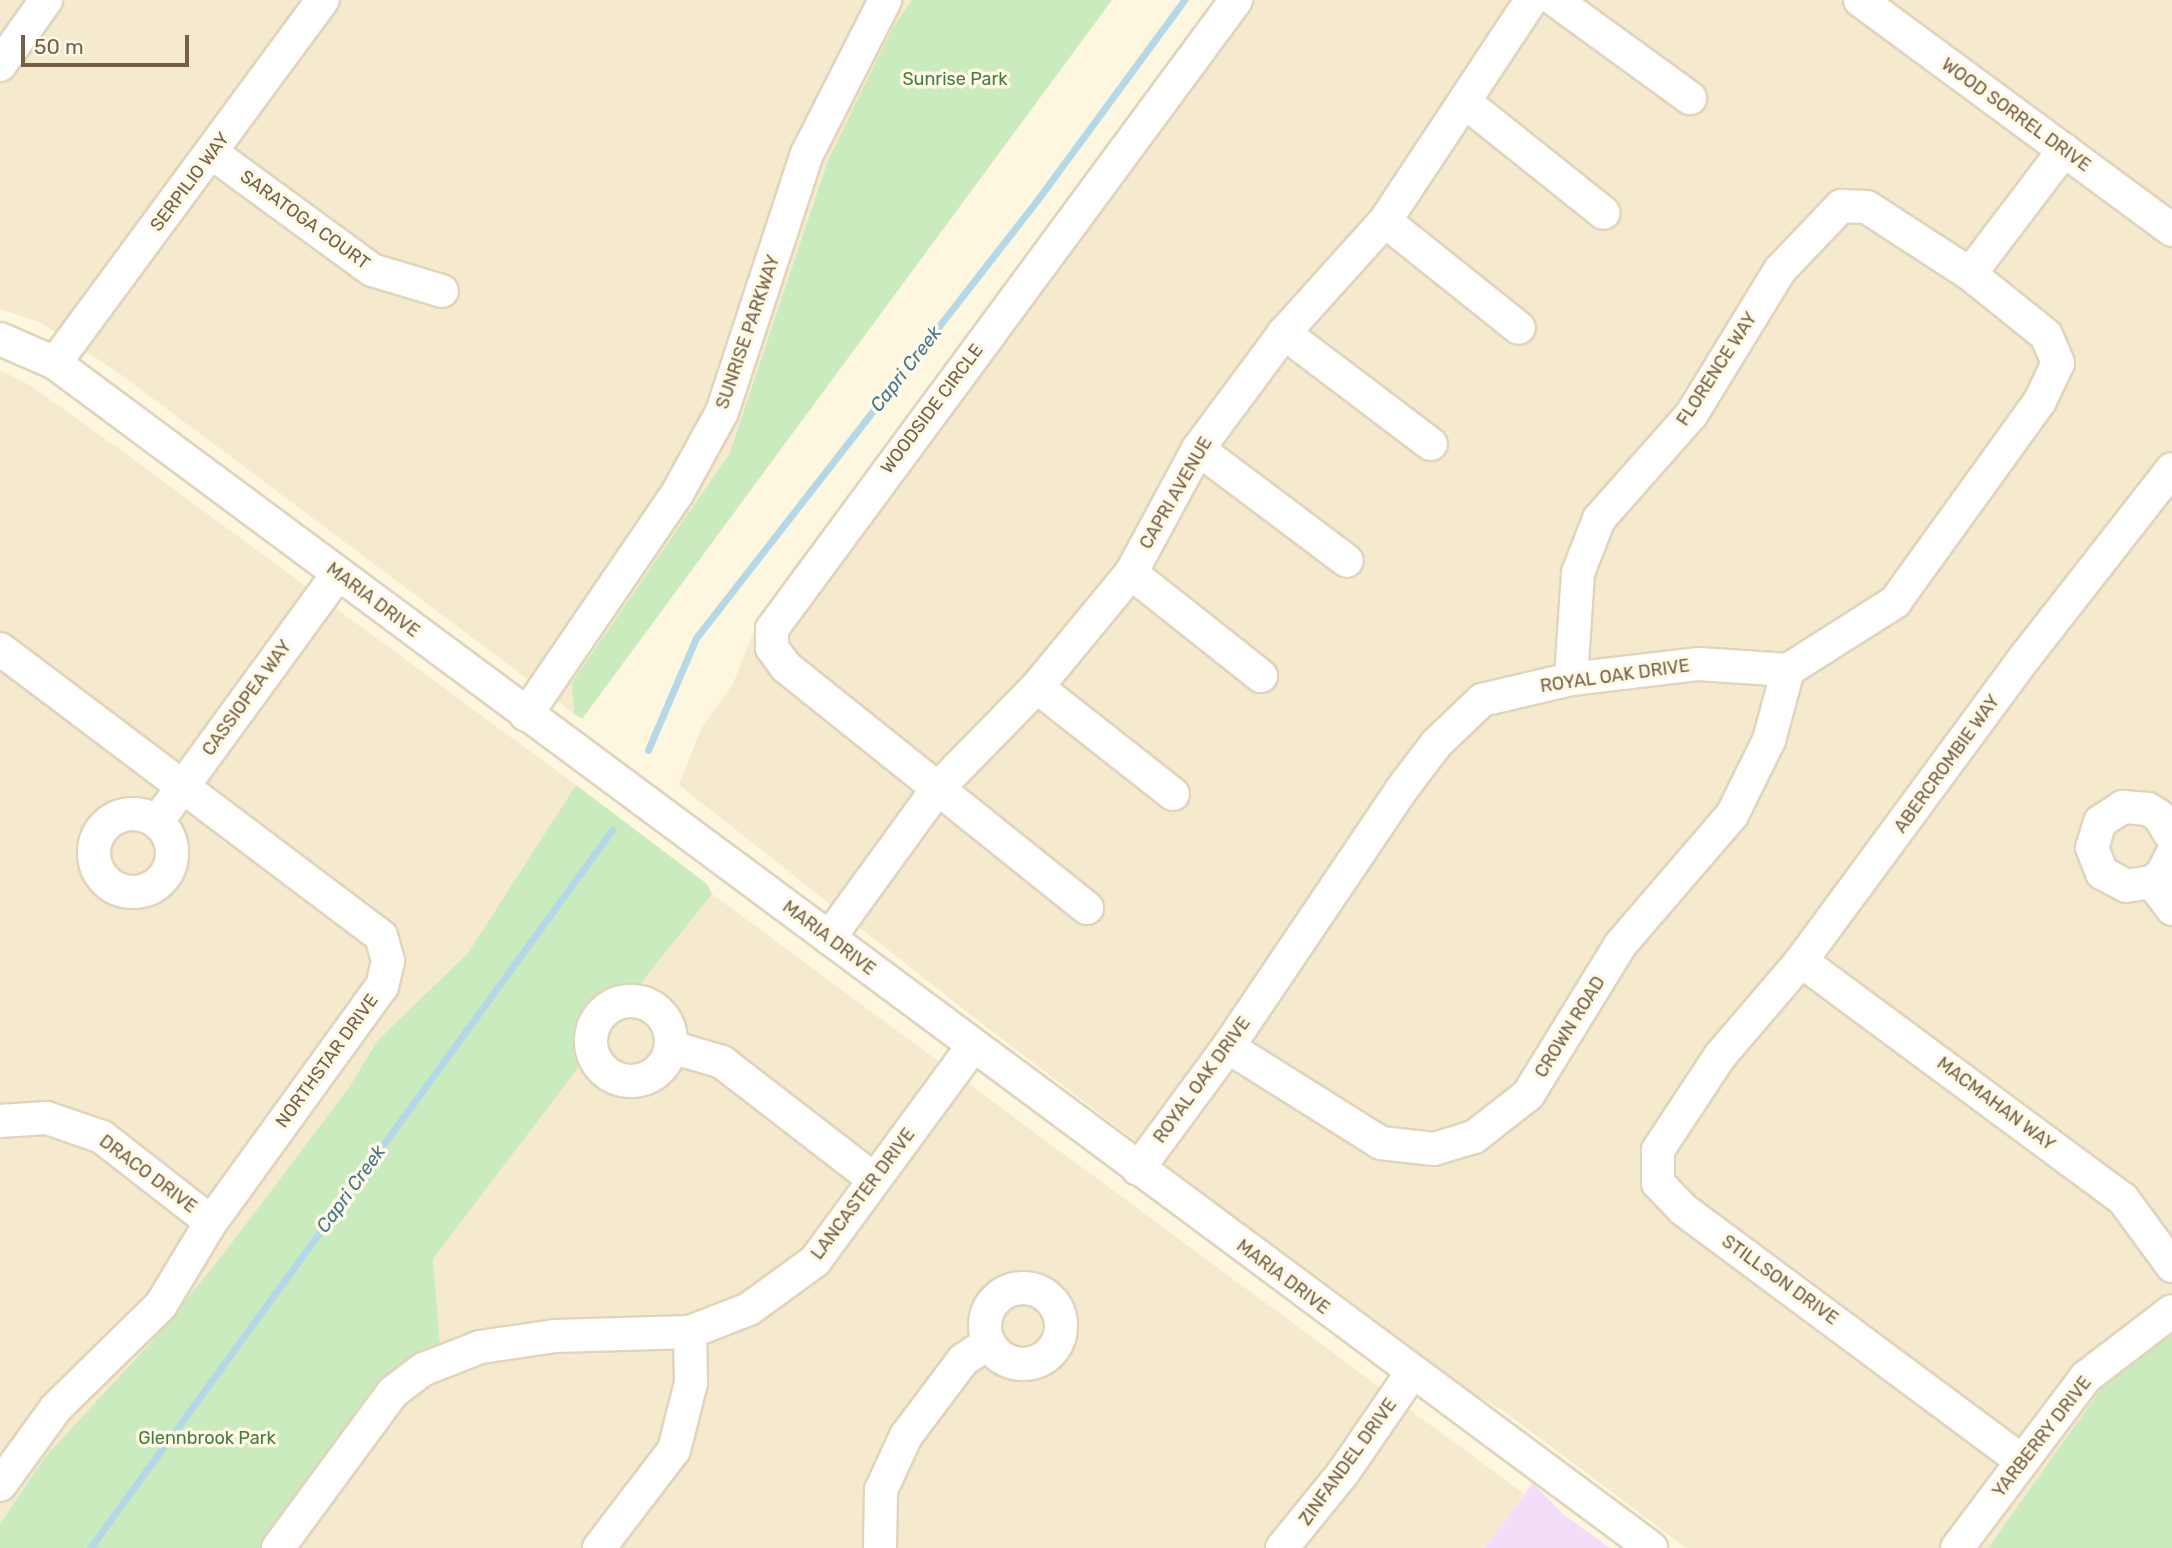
<!DOCTYPE html>
<html>
<head>
<meta charset="utf-8">
<style>
  body { margin:0 }
  #map { position:relative; width:2172px; height:1548px; overflow:hidden; background:#fdf7e0; font-family:Rubik,sans-serif }
  div>[style] { position:absolute }
  .residential>* { inset:0; background:#f5eace }
  .education>* { inset:0; background:#f4ddf9 }
  .green>* { inset:0; background:#c9ebbe }
  .stream>* { height:7px; margin:-3.5px; padding:0 3.5px; transform-origin:3.5px; border-radius:3.5px; background:#b4d8e7 }
  .roads { filter:drop-shadow(2px 0 #e2d4bc) drop-shadow(-2px 0 #e2d4bc) drop-shadow(0 2px #e2d4bc) drop-shadow(0 -2px #e2d4bc) }
  .minor>* { height:32px; margin:-16px; padding:0 16px; transform-origin:16px; border-radius:16px; background:#fff }
  .minor>.ring { margin:-16px; padding:0; box-sizing:content-box; background:none; border:32px solid #fff; border-radius:50% }
  span { translate:-50% -50%; white-space:nowrap; text-align:center; line-height:1.15; -webkit-text-stroke:7px #fffae8; paint-order:stroke }
  .park-label { font-size:18px; color:#467c3e }
  .street-label { font-size:18px; color:#755f46 }
  .water-label { font-size:19px; color:#427791; font-style:italic }
  .scale { position:absolute; left:21px; top:35px; width:168px; height:32px; box-sizing:border-box; border:4px solid #755f46; border-top:0; padding-left:9px; font-size:21px; line-height:24px; white-space:nowrap; color:#755f46; -webkit-text-stroke:5px #fffae8; paint-order:stroke }
</style>
</head>
<body>
<div id="map">
  <div class="residential">
    <i style="clip-path:polygon(0 0,912px 0,893px 27px,828px 160px,730px 454px,572px 681px,574px 714px,116px 371px,39px 322px,0 309px)"></i>
    <i style="clip-path:polygon(1221px 0,2172px 0,2172px 1333px,2101px 1389px,1988px 1548px,1686px 1548px,1505px 1412px,1442px 1375px,972px 1016px,679px 785px,701px 729px,733px 684px,756px 626px,794px 567px)"></i>
    <i style="clip-path:polygon(0 370px,31px 386px,122px 451px,576px 785px,468px 953px,377px 1041px,350px 1086px,224px 1253px,153px 1340px,45px 1457px,0 1524px)"></i>
    <i style="clip-path:polygon(712px 894px,1524px 1494px,1484px 1548px,265px 1548px,389px 1374px,440px 1344px,433px 1259px,578px 1068px,575px 1029px,590px 1003px,603px 993px,637px 988px)"></i>
  </div>
  <div class="education">
    <i style="clip-path:polygon(1533px 1483px,1563px 1514px,1610px 1548px,1484px 1548px)"></i>
  </div>
  <div class="green">
    <i style="clip-path:polygon(912px 0,1112px 0,582px 719px,574px 714px,572px 682px,730px 453px,828px 160px,893px 27px)"></i>
    <i style="clip-path:polygon(576px 785px,707px 884px,712px 894px,637px 988px,604px 993px,590px 1003px,575px 1029px,578px 1068px,433px 1259px,440px 1344px,422px 1350px,389px 1374px,265px 1548px,0 1548px,0 1524px,45px 1457px,153px 1340px,224px 1253px,350px 1086px,377px 1041px,468px 953px)"></i>
    <i style="clip-path:polygon(2172px 1333px,2172px 1548px,1988px 1548px,2101px 1389px)"></i>
  </div>
  <div class="stream">
    <i style="left:648px;top:750px;width:122px;rotate:-66.8deg"></i>
    <i style="left:696px;top:638px;width:556px;rotate:-52.08deg"></i>
    <i style="left:1038px;top:199px;width:247px;rotate:-53.7deg"></i>
    <i style="left:90px;top:1548px;width:888px;rotate:-53.98deg"></i>
  </div>
  <div class="roads">
    <div class="minor">
      <i style="left:1555px;top:0;width:167px;rotate:36deg"></i>
      <i style="left:1860px;top:0;width:388px;rotate:36.4deg"></i>
      <i style="left:0;top:65px;width:80px;rotate:-54.7deg"></i>
      <i style="left:1466px;top:103px;width:176px;rotate:38.6deg"></i>
      <i style="left:212px;top:153px;width:198px;rotate:36.2deg"></i>
      <i style="left:372px;top:270px;width:73px;rotate:16.7deg"></i>
      <i style="left:1385px;top:221px;width:171px;rotate:38.6deg"></i>
      <i style="left:1970px;top:274px;width:156px;rotate:-52.8deg"></i>
      <i style="left:1284px;top:333px;width:184px;rotate:37.1deg"></i>
      <i style="left:0;top:339px;width:60px;rotate:23.6deg"></i>
      <i style="left:55px;top:363px;width:1988px;rotate:36.59deg"></i>
      <i style="left:55px;top:363px;width:451px;rotate:-53.6deg"></i>
      <i style="left:1198px;top:449px;width:186px;rotate:36.9deg"></i>
      <i style="left:1131px;top:573px;width:166px;rotate:38.4deg"></i>
      <i style="left:0;top:649px;width:477px;rotate:37deg"></i>
      <i style="left:381px;top:936px;width:26px;rotate:74deg"></i>
      <i style="left:388px;top:961px;width:26px;rotate:103deg"></i>
      <i style="left:382px;top:986px;width:291px;rotate:125.9deg"></i>
      <i style="left:211px;top:1222px;width:97px;rotate:121.1deg"></i>
      <i style="left:161px;top:1305px;width:147px;rotate:135.6deg"></i>
      <i style="left:56px;top:1408px;width:95px;rotate:126deg"></i>
      <i style="left:1037px;top:687px;width:173px;rotate:38.2deg"></i>
      <i style="left:526px;top:715px;width:270px;rotate:-55.7deg"></i>
      <i style="left:678px;top:492px;width:91px;rotate:-61.2deg"></i>
      <i style="left:722px;top:412px;width:272px;rotate:-71.8deg"></i>
      <i style="left:807px;top:154px;width:173px;rotate:-63.1deg"></i>
      <i class="ring" style="left:94px;top:814px;width:46px;height:46px"></i>
      <i style="left:157px;top:822px;width:307px;rotate:-53.9deg"></i>
      <i style="left:2172px;top:837px;width:25px;rotate:-122deg"></i>
      <i style="left:2159px;top:816px;width:13px;rotate:-148deg"></i>
      <i style="left:2148px;top:809px;width:25px;rotate:-175deg"></i>
      <i style="left:2123px;top:807px;width:27px;rotate:147deg"></i>
      <i style="left:2100px;top:822px;width:27px;rotate:107deg"></i>
      <i style="left:2092px;top:848px;width:27px;rotate:68deg"></i>
      <i style="left:2102px;top:873px;width:27px;rotate:28deg"></i>
      <i style="left:2126px;top:886px;width:26px;rotate:-9deg"></i>
      <i style="left:2152px;top:882px;width:13px;rotate:-39deg"></i>
      <i style="left:2162px;top:874px;width:22px;rotate:-63deg"></i>
      <i style="left:2152px;top:882px;width:34px;rotate:53deg"></i>
      <i style="left:1087px;top:908px;width:386px;rotate:-141.3deg"></i>
      <i style="left:786px;top:667px;width:24px;rotate:-126deg"></i>
      <i style="left:772px;top:648px;width:19px;rotate:-90deg"></i>
      <i style="left:772px;top:629px;width:782px;rotate:-53.58deg"></i>
      <i style="left:829px;top:938px;width:185px;rotate:-54deg"></i>
      <i style="left:938px;top:788px;width:141px;rotate:-45.6deg"></i>
      <i style="left:1037px;top:687px;width:148px;rotate:-50.5deg"></i>
      <i style="left:1131px;top:573px;width:141px;rotate:-61.6deg"></i>
      <i style="left:1198px;top:449px;width:144px;rotate:-53.4deg"></i>
      <i style="left:1284px;top:333px;width:151px;rotate:-48deg"></i>
      <i style="left:1385px;top:221px;width:265px;rotate:-56.5deg"></i>
      <i style="left:1801px;top:961px;width:400px;rotate:36.5deg"></i>
      <i style="left:2123px;top:1199px;width:83px;rotate:53.8deg"></i>
      <i class="ring" style="left:591px;top:1001px;width:48px;height:48px"></i>
      <i style="left:671px;top:1047px;width:53px;rotate:16.4deg"></i>
      <i style="left:722px;top:1062px;width:190px;rotate:37.7deg"></i>
      <i style="left:1228px;top:1047px;width:181px;rotate:32.1deg"></i>
      <i style="left:1381px;top:1143px;width:53px;rotate:6.5deg"></i>
      <i style="left:1434px;top:1149px;width:42px;rotate:-16.7deg"></i>
      <i style="left:1474px;top:1137px;width:68px;rotate:-37.9deg"></i>
      <i style="left:1528px;top:1095px;width:177px;rotate:-58.4deg"></i>
      <i style="left:1621px;top:944px;width:170px;rotate:-49.3deg"></i>
      <i style="left:1732px;top:815px;width:84px;rotate:-63.7deg"></i>
      <i style="left:1769px;top:740px;width:73px;rotate:-74.8deg"></i>
      <i style="left:0;top:1121px;width:47px;rotate:-3.7deg"></i>
      <i style="left:47px;top:1118px;width:58px;rotate:19.1deg"></i>
      <i style="left:102px;top:1137px;width:138px;rotate:37.9deg"></i>
      <i style="left:1138px;top:1169px;width:152px;rotate:-53.6deg"></i>
      <i style="left:1228px;top:1047px;width:311px;rotate:-56deg"></i>
      <i style="left:1402px;top:789px;width:56px;rotate:-52.9deg"></i>
      <i style="left:1436px;top:744px;width:64px;rotate:-43.7deg"></i>
      <i style="left:1482px;top:700px;width:91px;rotate:-13.3deg"></i>
      <i style="left:1571px;top:679px;width:129px;rotate:-6.7deg"></i>
      <i style="left:1699px;top:664px;width:89px;rotate:3.9deg"></i>
      <i style="left:1788px;top:670px;width:127px;rotate:-32.4deg"></i>
      <i style="left:1895px;top:602px;width:248px;rotate:-54.2deg"></i>
      <i style="left:2040px;top:401px;width:42px;rotate:-64.7deg"></i>
      <i style="left:2058px;top:363px;width:30px;rotate:-113deg"></i>
      <i style="left:2046px;top:335px;width:97px;rotate:-141.2deg"></i>
      <i style="left:1970px;top:274px;width:123px;rotate:-147deg"></i>
      <i style="left:1867px;top:207px;width:26px;rotate:-178deg"></i>
      <i style="left:1841px;top:206px;width:88px;rotate:133.6deg"></i>
      <i style="left:1780px;top:270px;width:170px;rotate:121.5deg"></i>
      <i style="left:1691px;top:415px;width:139px;rotate:131.5deg"></i>
      <i style="left:1599px;top:519px;width:58px;rotate:111.3deg"></i>
      <i style="left:1578px;top:573px;width:106px;rotate:93.8deg"></i>
      <i class="ring" style="left:985px;top:1288px;width:44px;height:44px"></i>
      <i style="left:2022px;top:1461px;width:422px;rotate:-143.4deg"></i>
      <i style="left:1683px;top:1209px;width:36px;rotate:-134deg"></i>
      <i style="left:1658px;top:1183px;width:33px;rotate:-90deg"></i>
      <i style="left:1658px;top:1150px;width:113px;rotate:-56.6deg"></i>
      <i style="left:1720px;top:1056px;width:125px;rotate:-49.5deg"></i>
      <i style="left:1801px;top:961px;width:379px;rotate:-53.6deg"></i>
      <i style="left:2026px;top:656px;width:237px;rotate:-52deg"></i>
      <i style="left:278px;top:1548px;width:194px;rotate:-53.6deg"></i>
      <i style="left:393px;top:1392px;width:39px;rotate:-37deg"></i>
      <i style="left:424px;top:1369px;width:60px;rotate:-21.4deg"></i>
      <i style="left:480px;top:1347px;width:76px;rotate:-8.3deg"></i>
      <i style="left:555px;top:1336px;width:135px;rotate:-1.7deg"></i>
      <i style="left:690px;top:1332px;width:63px;rotate:-21.3deg"></i>
      <i style="left:749px;top:1309px;width:82px;rotate:-36deg"></i>
      <i style="left:815px;top:1261px;width:267px;rotate:-53.7deg"></i>
      <i style="left:599px;top:1548px;width:123px;rotate:-52.6deg"></i>
      <i style="left:674px;top:1450px;width:69px;rotate:-75.8deg"></i>
      <i style="left:691px;top:1383px;width:51px;rotate:-91.1deg"></i>
      <i style="left:880px;top:1548px;width:58px;rotate:-89deg"></i>
      <i style="left:881px;top:1490px;width:60px;rotate:-65.2deg"></i>
      <i style="left:906px;top:1436px;width:95px;rotate:-53.1deg"></i>
      <i style="left:963px;top:1360px;width:30px;rotate:-34deg"></i>
      <i style="left:1282px;top:1548px;width:97px;rotate:-50.9deg"></i>
      <i style="left:1343px;top:1473px;width:120px;rotate:-55.5deg"></i>
      <i style="left:1957px;top:1548px;width:214px;rotate:-53deg"></i>
      <i style="left:2086px;top:1377px;width:108px;rotate:-37.5deg"></i>
    </div>
  </div>
  <div class="park-label">
    <span style="left:955px;top:79px">Sunrise Park</span>
    <span style="left:207px;top:1438px">Glennbrook Park</span>
  </div>
  <div class="street-label">
    <span style="left:2016px;top:115px;rotate:36deg">WOOD SORREL DRIVE</span>
    <span style="left:190px;top:182px;rotate:-53deg">SERPILIO WAY</span>
    <span style="left:305px;top:220px;rotate:36deg">SARATOGA COURT</span>
    <span style="left:748px;top:332px;rotate:-71deg">SUNRISE PARKWAY</span>
    <span style="left:1717px;top:369px;rotate:-57deg">FLORENCE WAY</span>
    <span style="left:932px;top:409px;rotate:-53deg">WOODSIDE CIRCLE</span>
    <span style="left:1176px;top:493px;rotate:-60deg">CAPRI AVENUE</span>
    <span style="left:373px;top:600px;rotate:37deg">MARIA DRIVE</span>
    <span style="left:1615px;top:676px;rotate:-8deg">ROYAL OAK DRIVE</span>
    <span style="left:247px;top:698px;rotate:-54deg">CASSIOPEA WAY</span>
    <span style="left:1947px;top:764px;rotate:-54deg">ABERCROMBIE WAY</span>
    <span style="left:829px;top:938px;rotate:37deg">MARIA DRIVE</span>
    <span style="left:1570px;top:1027px;rotate:-58deg">CROWN ROAD</span>
    <span style="left:327px;top:1061px;rotate:-54deg">NORTHSTAR DRIVE</span>
    <span style="left:1202px;top:1080px;rotate:-54deg">ROYAL OAK DRIVE</span>
    <span style="left:1996px;top:1104px;rotate:37deg">MACMAHAN WAY</span>
    <span style="left:148px;top:1174px;rotate:37deg">DRACO DRIVE</span>
    <span style="left:863px;top:1194px;rotate:-53deg">LANCASTER DRIVE</span>
    <span style="left:1283px;top:1277px;rotate:37deg">MARIA DRIVE</span>
    <span style="left:1780px;top:1280px;rotate:36deg">STILLSON DRIVE</span>
    <span style="left:2042px;top:1437px;rotate:-52deg">YARBERRY DRIVE</span>
    <span style="left:1348px;top:1462px;rotate:-54deg">ZINFANDEL DRIVE</span>
  </div>
  <div class="water-label">
    <span style="left:906px;top:369px;rotate:-52deg">Capri Creek</span>
    <span style="left:351px;top:1189px;rotate:-54deg">Capri Creek</span>
  </div>
  <div class="scale">50 m</div>
</div>
</body>
</html>
